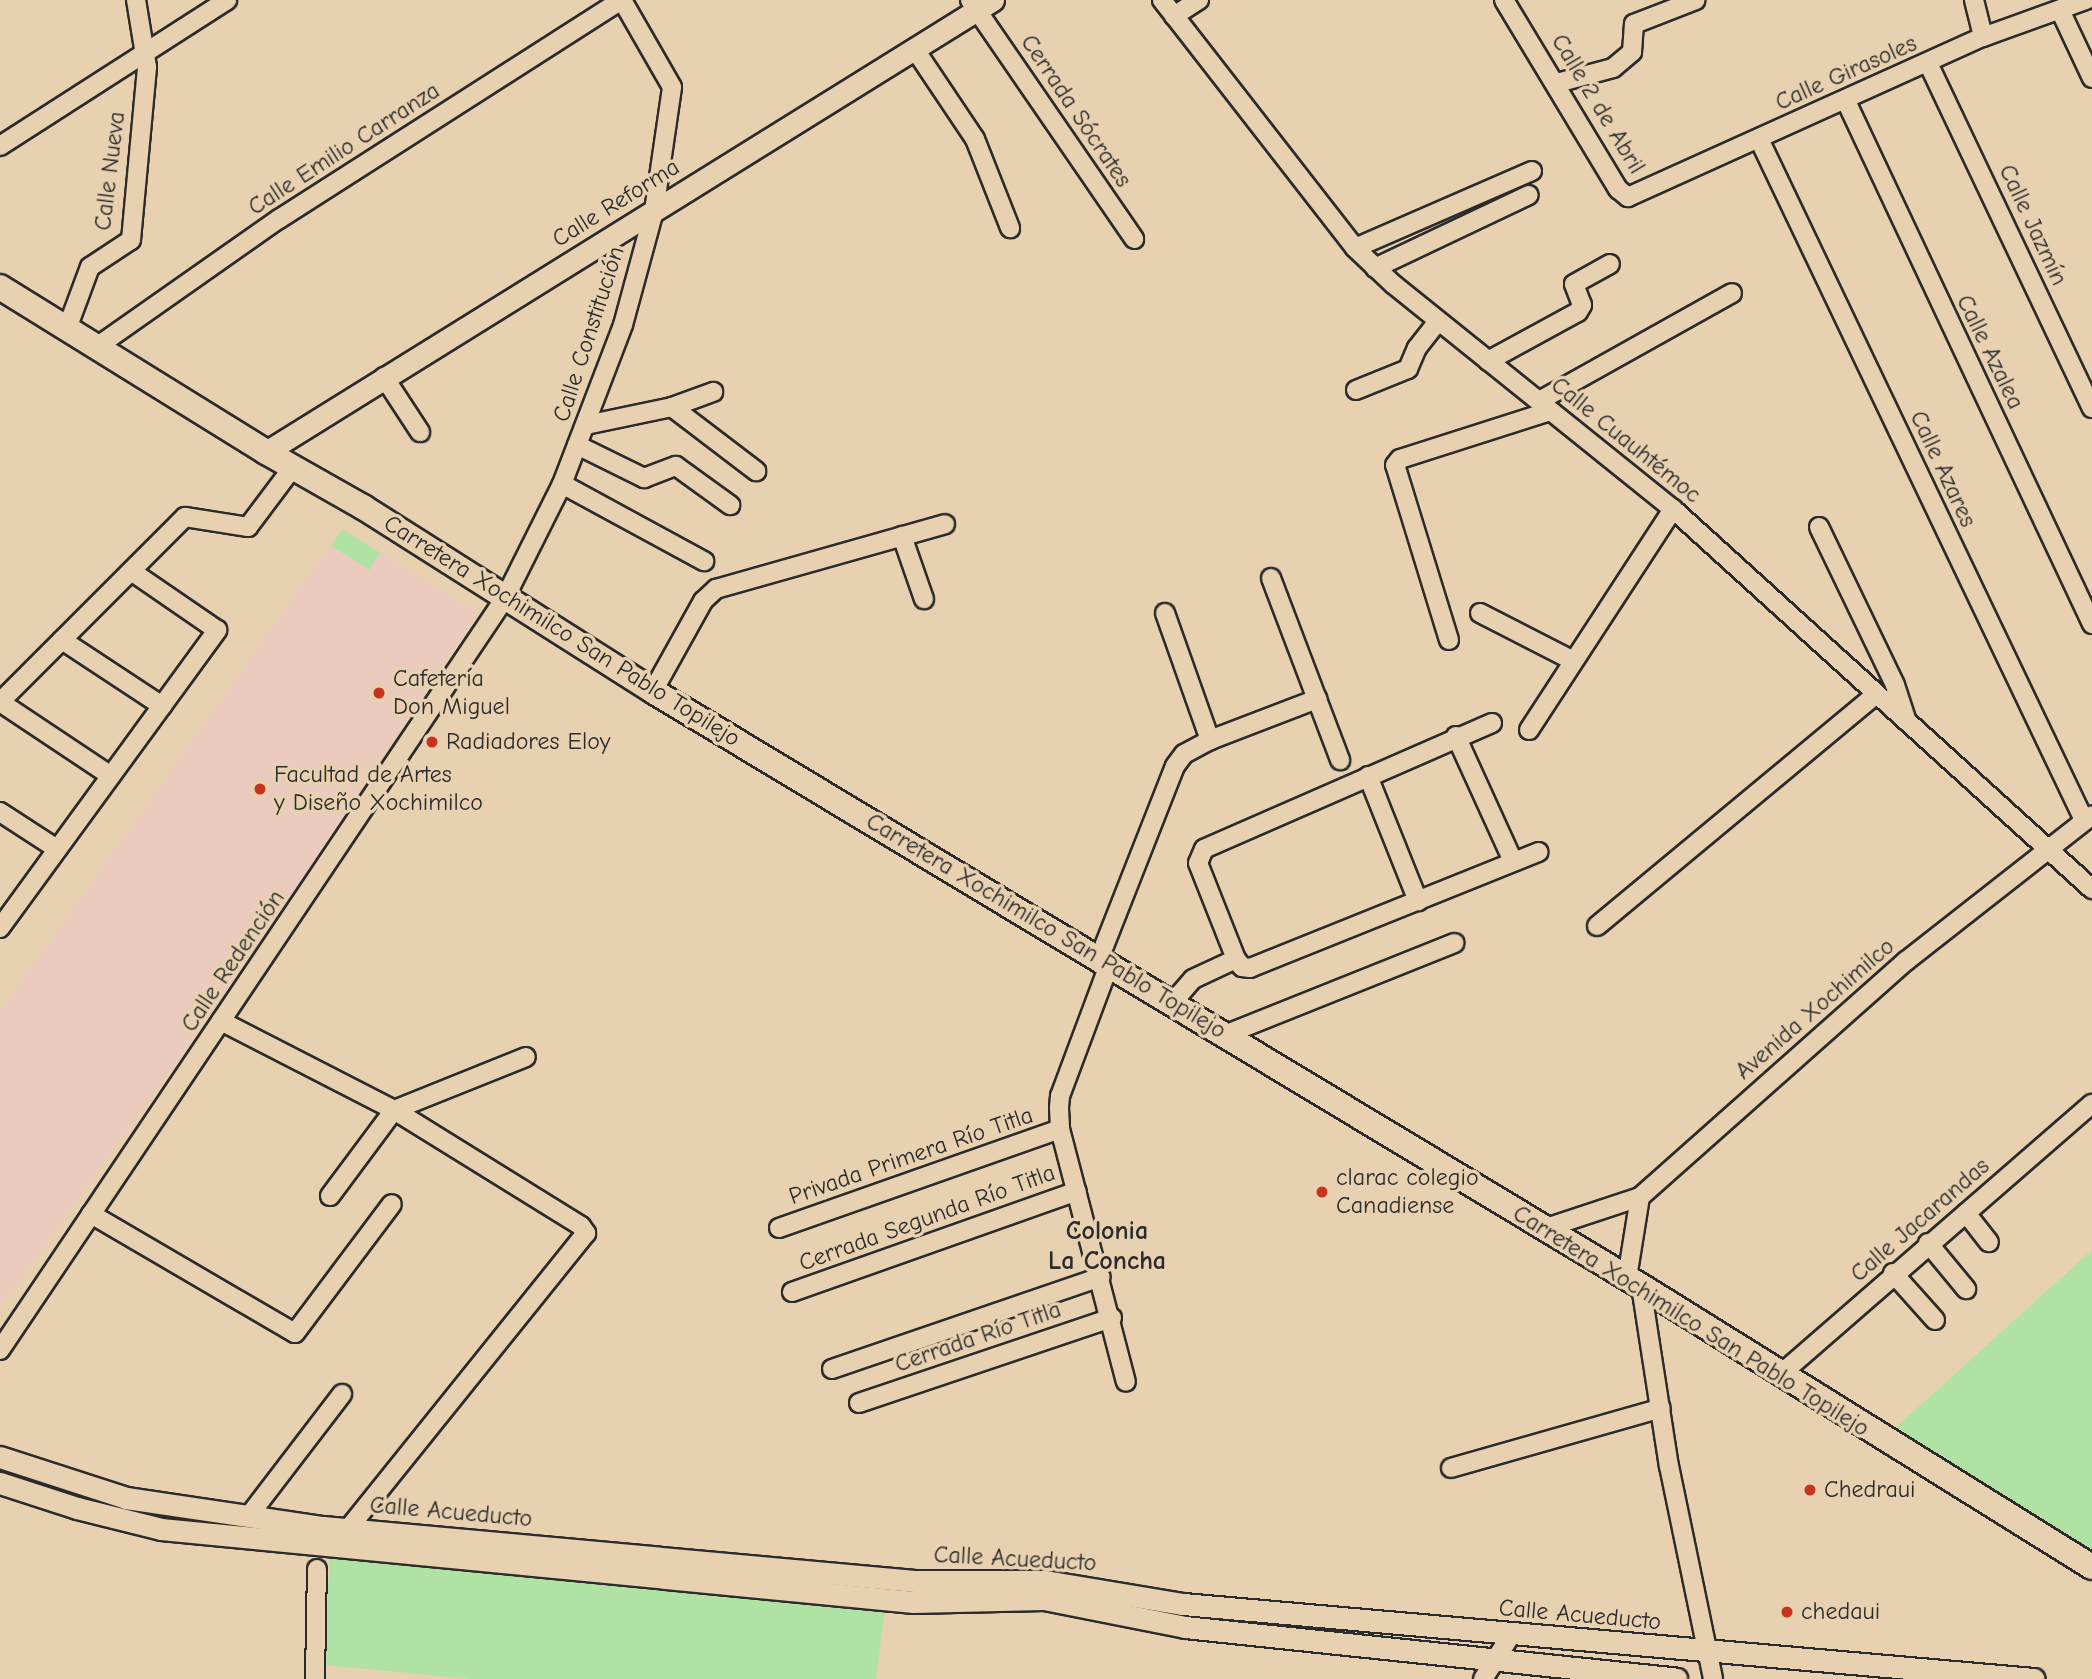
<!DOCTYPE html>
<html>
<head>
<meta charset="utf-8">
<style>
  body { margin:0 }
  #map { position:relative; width:2092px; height:1679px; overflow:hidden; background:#e8d1b0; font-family:"Comic Neue",sans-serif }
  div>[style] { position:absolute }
  .built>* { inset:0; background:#eacbbd }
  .green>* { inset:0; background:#b0e3a3; transform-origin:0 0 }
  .roads { filter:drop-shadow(2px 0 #2b2b2b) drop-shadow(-2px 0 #2b2b2b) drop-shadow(0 2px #2b2b2b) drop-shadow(0 -2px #2b2b2b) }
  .minor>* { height:18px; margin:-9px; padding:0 9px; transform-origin:9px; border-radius:9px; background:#e8d1b0 }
  .tertiary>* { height:21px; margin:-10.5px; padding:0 10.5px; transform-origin:10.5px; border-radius:10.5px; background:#e8d1b0 }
  .secondary>* { height:24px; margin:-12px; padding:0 12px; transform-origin:12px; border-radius:12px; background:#e8d1b0 }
  .dots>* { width:19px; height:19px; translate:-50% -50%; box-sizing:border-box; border:4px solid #e8d1b0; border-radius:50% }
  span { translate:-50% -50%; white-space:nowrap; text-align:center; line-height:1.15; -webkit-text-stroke:7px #e8d1b0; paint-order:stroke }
  .street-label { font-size:24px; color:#2b2b2b }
  .poi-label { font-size:24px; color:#2b2b2b }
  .left { translate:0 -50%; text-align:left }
  .neighbourhood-label { font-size:26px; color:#2b2b2b; font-weight:700 }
</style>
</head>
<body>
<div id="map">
  <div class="built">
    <i style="clip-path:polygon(342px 529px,477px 613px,246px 964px,0 1307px,0 1012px)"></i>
  </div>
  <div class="green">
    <i style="left:342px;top:529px;width:45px;height:20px;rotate:32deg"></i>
    <i style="clip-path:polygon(2092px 1250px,2092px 1560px,1883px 1439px)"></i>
    <i style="clip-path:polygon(330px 1558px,885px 1610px,876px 1679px,470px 1679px,323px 1665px)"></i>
  </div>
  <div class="roads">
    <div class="minor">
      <i style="left:970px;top:0;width:290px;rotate:55.5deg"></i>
      <i style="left:1162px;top:0;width:314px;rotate:52.1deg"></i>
      <i style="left:1355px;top:248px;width:52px;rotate:43.5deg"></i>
      <i style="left:1393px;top:284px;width:359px;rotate:38.8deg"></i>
      <i style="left:1673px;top:509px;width:566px;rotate:42.21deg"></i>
      <i style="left:1504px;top:0;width:221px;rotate:58.9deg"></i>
      <i style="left:1618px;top:189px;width:13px;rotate:39deg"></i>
      <i style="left:1628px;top:197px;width:389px;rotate:-24.3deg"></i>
      <i style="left:1983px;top:37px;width:109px;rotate:-19.8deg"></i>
      <i style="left:1974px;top:0;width:38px;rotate:76deg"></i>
      <i style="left:2060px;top:10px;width:75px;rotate:64.8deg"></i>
      <i style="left:1174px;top:16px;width:30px;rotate:-33deg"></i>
      <i style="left:916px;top:51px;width:106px;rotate:56.2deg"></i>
      <i style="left:975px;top:139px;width:96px;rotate:68.5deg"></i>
      <i style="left:1928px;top:63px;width:382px;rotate:64.6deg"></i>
      <i style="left:1557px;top:83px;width:58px;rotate:-15deg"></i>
      <i style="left:1613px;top:68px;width:25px;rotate:-40deg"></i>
      <i style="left:1632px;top:52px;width:28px;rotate:-86deg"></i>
      <i style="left:1634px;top:24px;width:66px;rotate:-21.2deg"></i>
      <i style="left:1846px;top:101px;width:578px;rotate:64.81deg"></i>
      <i style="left:1759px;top:139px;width:755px;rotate:64.49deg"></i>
      <i style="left:0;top:146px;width:270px;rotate:-32.7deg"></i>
      <i style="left:1355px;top:248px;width:193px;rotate:-23.5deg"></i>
      <i style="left:1375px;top:268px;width:170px;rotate:-25.4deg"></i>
      <i style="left:68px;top:326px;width:63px;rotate:-69.6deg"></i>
      <i style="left:90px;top:267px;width:49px;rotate:-33.4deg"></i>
      <i style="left:131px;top:240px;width:174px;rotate:-84.7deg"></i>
      <i style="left:147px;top:67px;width:68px;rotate:-99.3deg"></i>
      <i style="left:98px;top:346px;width:221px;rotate:-35.1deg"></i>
      <i style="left:279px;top:219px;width:406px;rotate:-32.6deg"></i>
      <i style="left:1488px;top:361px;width:102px;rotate:-28.6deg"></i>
      <i style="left:1578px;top:312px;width:8px;rotate:-60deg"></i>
      <i style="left:1582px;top:305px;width:22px;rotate:-111deg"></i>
      <i style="left:1574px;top:284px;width:41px;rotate:-29.1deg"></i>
      <i style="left:384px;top:377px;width:66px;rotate:56.8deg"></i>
      <i style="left:1356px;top:390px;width:56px;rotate:-22deg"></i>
      <i style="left:1408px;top:369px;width:23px;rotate:-67deg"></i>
      <i style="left:1417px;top:348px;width:34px;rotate:-52deg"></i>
      <i style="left:1539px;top:401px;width:221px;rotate:-29.2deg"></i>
      <i style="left:672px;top:407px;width:106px;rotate:37.3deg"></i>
      <i style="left:586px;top:425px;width:88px;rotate:-11.8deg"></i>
      <i style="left:672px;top:407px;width:44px;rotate:-20.1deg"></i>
      <i style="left:577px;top:445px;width:75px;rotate:26.2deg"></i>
      <i style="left:644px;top:478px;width:34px;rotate:-21deg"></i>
      <i style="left:676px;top:466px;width:67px;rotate:35.8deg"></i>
      <i style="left:562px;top:484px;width:162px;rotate:28.5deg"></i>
      <i style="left:1819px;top:527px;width:175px;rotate:64.3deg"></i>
      <i style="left:1895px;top:685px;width:38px;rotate:72deg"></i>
      <i style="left:902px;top:536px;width:67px;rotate:70.8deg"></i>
      <i style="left:1271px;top:578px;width:195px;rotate:69.2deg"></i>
      <i style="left:1165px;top:613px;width:135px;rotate:70.5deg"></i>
      <i style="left:1480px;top:613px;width:103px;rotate:27.1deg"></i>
      <i style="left:62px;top:640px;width:120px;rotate:33.4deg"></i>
      <i style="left:1449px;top:640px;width:183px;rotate:-107.1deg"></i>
      <i style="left:1395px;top:465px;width:8px;rotate:-50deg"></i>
      <i style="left:1400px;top:459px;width:157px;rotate:-17.7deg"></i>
      <i style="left:653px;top:691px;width:103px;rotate:-60.9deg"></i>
      <i style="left:703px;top:601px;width:18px;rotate:-43deg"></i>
      <i style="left:716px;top:589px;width:238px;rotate:-15.8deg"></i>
      <i style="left:0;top:702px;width:262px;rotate:-45deg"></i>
      <i style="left:185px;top:517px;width:64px;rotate:9deg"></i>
      <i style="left:248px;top:527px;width:75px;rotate:-53.1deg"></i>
      <i style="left:0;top:702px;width:133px;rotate:33.7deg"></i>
      <i style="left:1492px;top:723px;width:314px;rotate:156.4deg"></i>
      <i style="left:1204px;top:849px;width:15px;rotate:113deg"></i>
      <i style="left:1198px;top:863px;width:103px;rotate:68.4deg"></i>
      <i style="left:1236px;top:959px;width:10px;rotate:53deg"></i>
      <i style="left:1242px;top:967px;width:8px;rotate:7deg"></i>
      <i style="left:1250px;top:968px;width:311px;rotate:-21.9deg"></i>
      <i style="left:1529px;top:730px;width:264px;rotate:-56.9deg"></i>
      <i style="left:1456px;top:736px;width:137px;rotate:65.5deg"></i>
      <i style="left:1368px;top:776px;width:135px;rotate:68.2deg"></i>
      <i style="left:0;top:812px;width:68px;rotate:33deg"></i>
      <i style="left:1597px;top:926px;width:363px;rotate:-39.7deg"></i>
      <i style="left:0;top:928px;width:369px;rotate:-53.9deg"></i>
      <i style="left:217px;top:630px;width:104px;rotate:-145.5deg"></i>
      <i style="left:1099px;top:959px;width:207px;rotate:-68.5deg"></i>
      <i style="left:1175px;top:766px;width:15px;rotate:-53deg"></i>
      <i style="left:1184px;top:754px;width:30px;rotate:-28deg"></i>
      <i style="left:1210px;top:740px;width:115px;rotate:-21deg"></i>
      <i style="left:1109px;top:965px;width:140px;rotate:110.5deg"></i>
      <i style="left:1060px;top:1096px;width:12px;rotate:95deg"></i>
      <i style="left:1059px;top:1108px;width:21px;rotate:87deg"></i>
      <i style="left:1060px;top:1129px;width:261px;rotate:75.4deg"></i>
      <i style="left:1173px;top:1002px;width:30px;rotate:-49deg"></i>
      <i style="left:1193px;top:979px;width:47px;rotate:-24.9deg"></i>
      <i style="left:221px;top:1021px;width:195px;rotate:27.2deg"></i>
      <i style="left:394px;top:1110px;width:220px;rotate:31.8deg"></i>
      <i style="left:581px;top:1226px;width:9px;rotate:54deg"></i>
      <i style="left:586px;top:1233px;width:380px;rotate:128.8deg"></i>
      <i style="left:1227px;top:1034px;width:245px;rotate:-21.8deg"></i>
      <i style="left:330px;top:1196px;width:107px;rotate:-53.3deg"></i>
      <i style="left:394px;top:1110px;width:142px;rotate:-21.9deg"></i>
      <i style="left:1966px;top:1213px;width:37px;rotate:52deg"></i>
      <i style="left:91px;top:1214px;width:236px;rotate:30.3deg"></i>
      <i style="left:295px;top:1333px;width:161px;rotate:-53.1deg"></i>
      <i style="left:779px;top:1228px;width:298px;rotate:-19.4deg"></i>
      <i style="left:1543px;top:1229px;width:102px;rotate:-18.3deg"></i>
      <i style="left:1928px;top:1243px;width:60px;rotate:50.4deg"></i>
      <i style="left:1893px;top:1273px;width:63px;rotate:48.2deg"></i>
      <i style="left:1627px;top:1278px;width:82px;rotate:-80.9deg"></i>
      <i style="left:1640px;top:1197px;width:356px;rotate:-41.6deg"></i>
      <i style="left:1906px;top:961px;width:236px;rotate:-38.1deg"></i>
      <i style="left:1641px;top:1286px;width:182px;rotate:81.2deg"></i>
      <i style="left:1669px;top:1466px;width:217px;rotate:78.3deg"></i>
      <i style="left:792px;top:1292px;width:302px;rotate:-19.5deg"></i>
      <i style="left:0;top:1350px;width:906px;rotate:-56.12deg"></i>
      <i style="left:505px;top:598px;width:127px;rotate:-63.4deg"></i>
      <i style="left:562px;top:484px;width:170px;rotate:-69deg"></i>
      <i style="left:623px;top:325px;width:118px;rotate:-74.8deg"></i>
      <i style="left:654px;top:211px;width:125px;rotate:-81.7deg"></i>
      <i style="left:672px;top:87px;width:100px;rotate:-119.9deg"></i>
      <i style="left:832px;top:1369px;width:284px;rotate:-18.9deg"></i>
      <i style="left:1781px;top:1374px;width:412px;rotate:-41deg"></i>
      <i style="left:859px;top:1403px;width:267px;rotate:-18.6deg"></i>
      <i style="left:1451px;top:1468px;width:218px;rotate:-15.9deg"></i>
      <i style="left:248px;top:1517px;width:155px;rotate:-52.6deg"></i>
      <i style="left:315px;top:1679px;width:110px;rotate:-89deg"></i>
      <i style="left:1483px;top:1679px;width:52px;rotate:-57.5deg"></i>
    </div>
    <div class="tertiary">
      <i style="left:266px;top:452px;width:856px;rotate:-31.87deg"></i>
      <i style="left:0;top:1457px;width:133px;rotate:18deg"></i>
      <i style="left:126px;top:1498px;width:199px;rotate:8.4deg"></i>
      <i style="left:323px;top:1527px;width:594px;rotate:5.21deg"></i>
      <i style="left:915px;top:1581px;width:130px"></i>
      <i style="left:1045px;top:1581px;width:140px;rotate:9.5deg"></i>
      <i style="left:1183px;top:1604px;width:854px;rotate:5.04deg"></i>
      <i style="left:0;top:1483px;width:81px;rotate:18deg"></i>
      <i style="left:77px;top:1508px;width:87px;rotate:14deg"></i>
      <i style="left:161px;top:1529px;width:756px;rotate:5.54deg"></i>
      <i style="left:913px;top:1602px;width:131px;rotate:-1.3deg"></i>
      <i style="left:1044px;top:1599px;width:144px;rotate:11.2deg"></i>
      <i style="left:1185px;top:1627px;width:494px;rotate:6deg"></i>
    </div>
    <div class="secondary">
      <i style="left:0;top:287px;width:313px;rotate:31.8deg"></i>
      <i style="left:266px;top:452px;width:112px;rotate:29.6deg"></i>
      <i style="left:363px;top:507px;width:343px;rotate:32.4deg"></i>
      <i style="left:653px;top:691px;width:1153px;rotate:31.06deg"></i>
      <i style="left:1641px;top:1286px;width:531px;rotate:31.93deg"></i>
    </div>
  </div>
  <div class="dots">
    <i style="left:379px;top:693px;background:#c8321e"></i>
    <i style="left:432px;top:742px;background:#c8321e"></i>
    <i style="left:260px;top:789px;background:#c8321e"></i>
    <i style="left:1322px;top:1192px;background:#c8321e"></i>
    <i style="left:1810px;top:1490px;background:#c8321e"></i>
    <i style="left:1787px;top:1612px;background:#c8321e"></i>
  </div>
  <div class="street-label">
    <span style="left:1846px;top:73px;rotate:-24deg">Calle Girasoles</span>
    <span style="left:1598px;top:104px;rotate:59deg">Calle 2 de Abril</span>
    <span style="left:1076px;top:111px;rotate:56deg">Cerrada Sócrates</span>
    <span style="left:344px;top:149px;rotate:-33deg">Calle Emilio Carranza</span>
    <span style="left:110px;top:171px;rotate:-83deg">Calle Nueva</span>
    <span style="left:616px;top:203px;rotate:-32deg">Calle Reforma</span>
    <span style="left:2033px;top:225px;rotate:65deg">Calle Jazmín</span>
    <span style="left:589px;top:334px;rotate:-72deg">Calle Constitución</span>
    <span style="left:1990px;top:352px;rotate:64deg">Calle Azalea</span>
    <span style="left:1626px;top:440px;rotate:39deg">Calle Cuauhtémoc</span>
    <span style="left:1943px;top:469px;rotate:65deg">Calle Azares</span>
    <span style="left:562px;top:631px;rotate:32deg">Carretera Xochimilco San Pablo Topilejo</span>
    <span style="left:1046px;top:926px;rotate:31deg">Carretera Xochimilco San Pablo Topilejo</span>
    <span style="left:233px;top:961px;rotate:-56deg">Calle Redención</span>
    <span style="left:1815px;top:1009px;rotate:-41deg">Avenida Xochimilco</span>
    <span style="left:911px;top:1156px;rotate:-19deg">Privada Primera Río Titla</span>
    <span style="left:927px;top:1218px;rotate:-20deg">Cerrada Segunda Río Titla</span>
    <span style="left:1920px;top:1220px;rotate:-41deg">Calle Jacarandas</span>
    <span style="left:1691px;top:1321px;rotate:32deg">Carretera Xochimilco San Pablo Topilejo</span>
    <span style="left:978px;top:1337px;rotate:-19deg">Cerrada Río Titla</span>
    <span style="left:451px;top:1512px;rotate:5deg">Calle Acueducto</span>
    <span style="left:1015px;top:1559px;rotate:3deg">Calle Acueducto</span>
    <span style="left:1580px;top:1615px;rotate:5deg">Calle Acueducto</span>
  </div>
  <div class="poi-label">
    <span class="left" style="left:393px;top:693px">Cafetería<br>Don Miguel</span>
    <span class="left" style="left:446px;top:742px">Radiadores Eloy</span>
    <span class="left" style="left:274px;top:789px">Facultad de Artes<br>y Diseño Xochimilco</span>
    <span class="left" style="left:1336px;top:1192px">clarac colegio<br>Canadiense</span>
    <span class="left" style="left:1824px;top:1490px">Chedraui</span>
    <span class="left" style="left:1801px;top:1612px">chedaui</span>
  </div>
  <div class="neighbourhood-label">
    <span style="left:1107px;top:1247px">Colonia<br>La Concha</span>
  </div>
</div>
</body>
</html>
